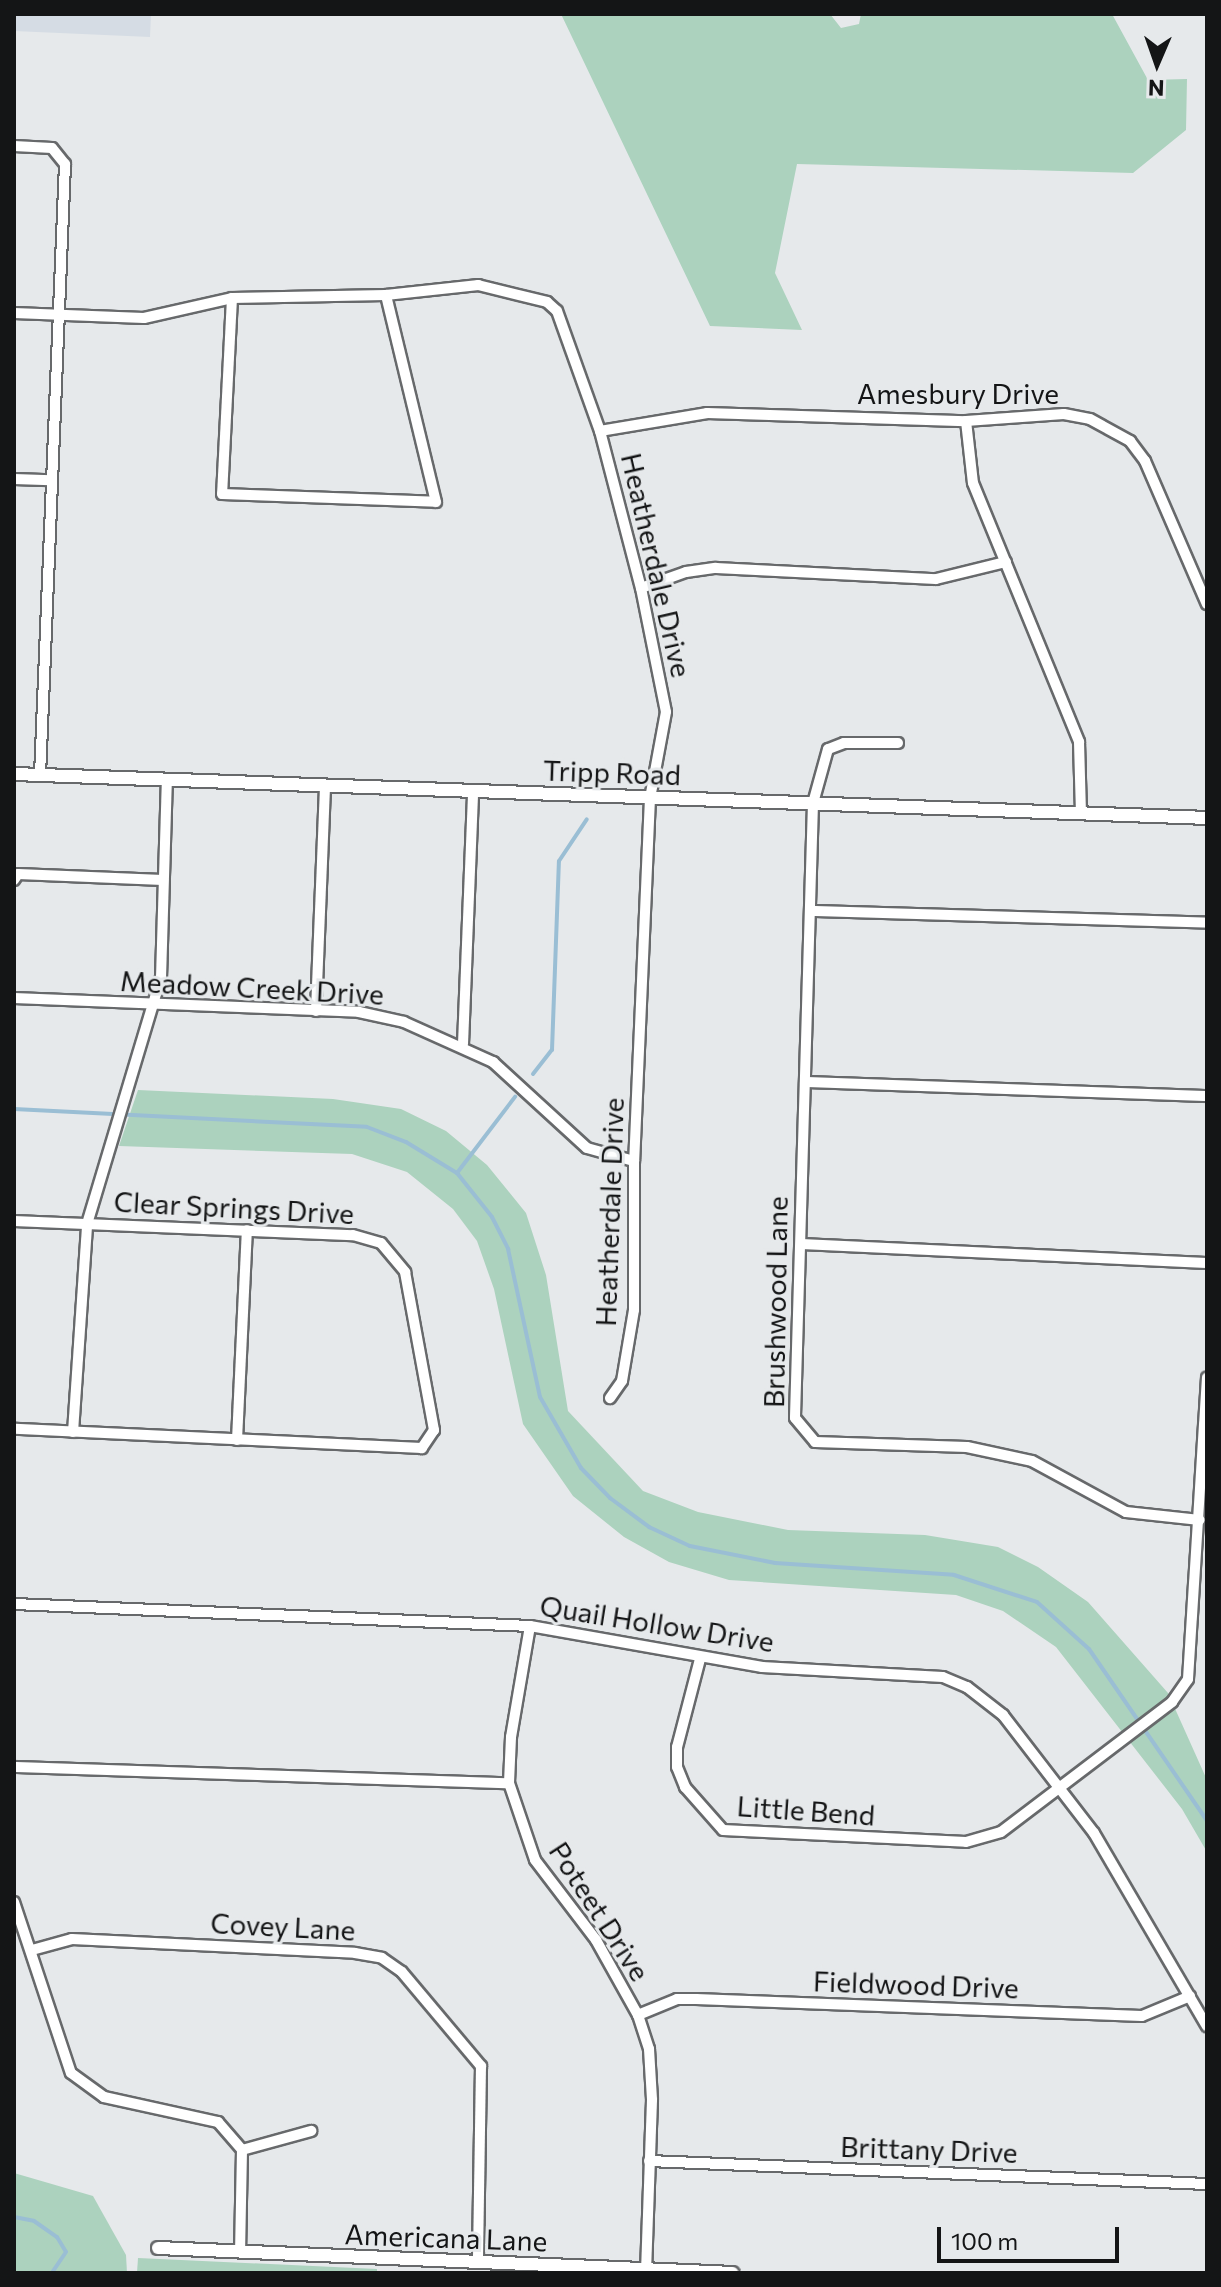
<!DOCTYPE html>
<html>
<head>
<meta charset="utf-8">
<style>
  body { margin:0 }
  #map { position:relative; width:1221px; height:2287px; overflow:hidden; background:#e6e9eb; font-family:Commissioner,sans-serif }
  div>[style] { position:absolute }
  .built>* { inset:0; background:#d5dce4 }
  .green>* { inset:0; background:#acd2be }
  .stream>* { height:4px; margin:-2px; padding:0 2px; transform-origin:2px; border-radius:2px; background:#9abed4 }
  .roads { filter:drop-shadow(2px 0 #67696b) drop-shadow(-2px 0 #67696b) drop-shadow(0 2px #67696b) drop-shadow(0 -2px #67696b) }
  .minor>* { height:10px; margin:-5px; padding:0 5px; transform-origin:5px; border-radius:5px; background:#fff }
  .tertiary>* { height:12px; margin:-6px; padding:0 6px; transform-origin:6px; border-radius:6px; background:#fff }
  span { translate:-50% -50%; white-space:nowrap; text-align:center; line-height:1.15; -webkit-text-stroke:6px #e6e9eb; paint-order:stroke }
  .street-label { font-size:28px; color:#141516 }
  .frame { position:absolute; inset:0; border:16px solid #141516; pointer-events:none }
  .north { position:absolute; left:1117px; top:24px; width:80px; height:80px; -webkit-text-stroke:6px #e6e9eb; paint-order:stroke; rotate:182deg; font-size:22px; font-weight:700; line-height:32px; text-align:center; color:#141516 }
  .north::after { content:''; display:block; margin:auto; width:28px; height:36px; background:#141516; clip-path:polygon(50% 0,100% 100%,50% 72%,0 100%) }
  .scale { position:absolute; left:937px; top:2227px; width:182px; height:36px; box-sizing:border-box; border:4px solid #141516; border-top:0; padding-left:10px; font-size:24px; line-height:28px; white-space:nowrap; color:#141516; -webkit-text-stroke:6px #e6e9eb; paint-order:stroke }
</style>
</head>
<body>
<div id="map">
  <div class="built">
    <i style="clip-path:polygon(14px 14px,151px 14px,150px 37px,14px 31px)"></i>
  </div>
  <div class="green">
    <i style="clip-path:polygon(561px 14px,830px 14px,841px 28px,859px 24px,861px 14px,1112px 14px,1148px 80px,1187px 79px,1186px 130px,1133px 173px,797px 164px,775px 273px,802px 330px,710px 326px)"></i>
    <i style="clip-path:polygon(138px 1090px,333px 1099px,401px 1109px,446px 1131px,487px 1165px,526px 1213px,546px 1275px,568px 1411px,643px 1491px,698px 1512px,788px 1530px,925px 1535px,998px 1547px,1038px 1567px,1088px 1602px,1168px 1693px,1207px 1780px,1207px 1852px,1182px 1809px,1056px 1647px,1003px 1611px,956px 1595px,729px 1580px,669px 1562px,624px 1537px,573px 1496px,523px 1424px,494px 1289px,477px 1241px,453px 1209px,407px 1172px,352px 1154px,119px 1146px)"></i>
    <i style="clip-path:polygon(14px 2173px,93px 2196px,126px 2255px,127px 2273px,14px 2273px)"></i>
    <i style="clip-path:polygon(138px 2258px,377px 2269px,377px 2273px,137px 2273px)"></i>
  </div>
  <div class="stream">
    <i style="left:533px;top:1074px;width:31px;rotate:-52deg"></i>
    <i style="left:552px;top:1050px;width:189px;rotate:-87.9deg"></i>
    <i style="left:559px;top:861px;width:50px;rotate:-56.3deg"></i>
    <i style="left:14px;top:1109px;width:353px;rotate:2.9deg"></i>
    <i style="left:367px;top:1127px;width:42px;rotate:21deg"></i>
    <i style="left:406px;top:1142px;width:60px;rotate:31.3deg"></i>
    <i style="left:457px;top:1173px;width:56px;rotate:51.5deg"></i>
    <i style="left:492px;top:1217px;width:36px;rotate:63deg"></i>
    <i style="left:508px;top:1249px;width:151px;rotate:77.8deg"></i>
    <i style="left:540px;top:1397px;width:82px;rotate:60deg"></i>
    <i style="left:581px;top:1468px;width:42px;rotate:46deg"></i>
    <i style="left:610px;top:1498px;width:49px;rotate:36.6deg"></i>
    <i style="left:649px;top:1527px;width:45px;rotate:24.9deg"></i>
    <i style="left:690px;top:1546px;width:87px;rotate:11.3deg"></i>
    <i style="left:775px;top:1563px;width:179px;rotate:3.8deg"></i>
    <i style="left:954px;top:1575px;width:87px;rotate:18deg"></i>
    <i style="left:1037px;top:1602px;width:70px;rotate:42.1deg"></i>
    <i style="left:1089px;top:1649px;width:209px;rotate:55.5deg"></i>
    <i style="left:457px;top:1173px;width:96px;rotate:-52.7deg"></i>
    <i style="left:14px;top:2217px;width:20px;rotate:11deg"></i>
    <i style="left:34px;top:2221px;width:28px;rotate:35deg"></i>
    <i style="left:57px;top:2237px;width:17px;rotate:59deg"></i>
    <i style="left:66px;top:2252px;width:25px;rotate:124deg"></i>
  </div>
  <div class="roads">
    <div class="minor">
      <i style="left:14px;top:146px;width:38px;rotate:3deg"></i>
      <i style="left:52px;top:148px;width:21px;rotate:51deg"></i>
      <i style="left:65px;top:164px;width:612px;rotate:92.34deg"></i>
      <i style="left:232px;top:298px;width:196px;rotate:92.9deg"></i>
      <i style="left:222px;top:494px;width:214px;rotate:2.1deg"></i>
      <i style="left:436px;top:502px;width:213px;rotate:-103.6deg"></i>
      <i style="left:14px;top:313px;width:130px;rotate:2.2deg"></i>
      <i style="left:144px;top:318px;width:90px;rotate:-12.8deg"></i>
      <i style="left:232px;top:298px;width:154px;rotate:-1.1deg"></i>
      <i style="left:386px;top:295px;width:93px;rotate:-6.2deg"></i>
      <i style="left:478px;top:285px;width:71px;rotate:13.8deg"></i>
      <i style="left:547px;top:302px;width:13px;rotate:42deg"></i>
      <i style="left:557px;top:311px;width:127px;rotate:70.3deg"></i>
      <i style="left:600px;top:431px;width:162px;rotate:75.4deg"></i>
      <i style="left:641px;top:588px;width:126px;rotate:78.6deg"></i>
      <i style="left:666px;top:712px;width:87px;rotate:100.5deg"></i>
      <i style="left:650px;top:798px;width:363px;rotate:92.5deg"></i>
      <i style="left:634px;top:1161px;width:149px;rotate:90deg"></i>
      <i style="left:634px;top:1310px;width:72px;rotate:99.6deg"></i>
      <i style="left:622px;top:1381px;width:21px;rotate:125deg"></i>
      <i style="left:966px;top:421px;width:62px;rotate:83.6deg"></i>
      <i style="left:973px;top:483px;width:280px;rotate:67.7deg"></i>
      <i style="left:1079px;top:742px;width:72px;rotate:88.4deg"></i>
      <i style="left:600px;top:431px;width:109px;rotate:-9.5deg"></i>
      <i style="left:707px;top:413px;width:259px;rotate:1.8deg"></i>
      <i style="left:966px;top:421px;width:98px;rotate:-4.1deg"></i>
      <i style="left:1064px;top:414px;width:26px;rotate:11deg"></i>
      <i style="left:1090px;top:419px;width:46px;rotate:28.8deg"></i>
      <i style="left:1130px;top:441px;width:25px;rotate:53deg"></i>
      <i style="left:1145px;top:461px;width:156px;rotate:66.6deg"></i>
      <i style="left:14px;top:479px;width:37px;rotate:2deg"></i>
      <i style="left:641px;top:588px;width:48px;rotate:-19.6deg"></i>
      <i style="left:686px;top:572px;width:30px;rotate:-8deg"></i>
      <i style="left:716px;top:568px;width:220px;rotate:2.9deg"></i>
      <i style="left:936px;top:579px;width:72px;rotate:-13.7deg"></i>
      <i style="left:898px;top:743px;width:54px;rotate:180deg"></i>
      <i style="left:844px;top:743px;width:17px;rotate:159deg"></i>
      <i style="left:828px;top:749px;width:56px;rotate:105.5deg"></i>
      <i style="left:813px;top:803px;width:615px;rotate:91.68deg"></i>
      <i style="left:795px;top:1418px;width:31px;rotate:50deg"></i>
      <i style="left:815px;top:1442px;width:152px;rotate:1.9deg"></i>
      <i style="left:967px;top:1447px;width:66px;rotate:12.2deg"></i>
      <i style="left:1032px;top:1461px;width:107px;rotate:28.5deg"></i>
      <i style="left:1126px;top:1512px;width:74px;rotate:6.2deg"></i>
      <i style="left:14px;top:880px;width:7px;rotate:-56deg"></i>
      <i style="left:18px;top:874px;width:145px;rotate:2.4deg"></i>
      <i style="left:812px;top:911px;width:395px;rotate:1.7deg"></i>
      <i style="left:14px;top:998px;width:345px;rotate:2.3deg"></i>
      <i style="left:359px;top:1012px;width:46px;rotate:12.5deg"></i>
      <i style="left:404px;top:1022px;width:98px;rotate:24.2deg"></i>
      <i style="left:493px;top:1062px;width:127px;rotate:42.5deg"></i>
      <i style="left:587px;top:1148px;width:49px;rotate:15.5deg"></i>
      <i style="left:316px;top:1011px;width:226px;rotate:-87.7deg"></i>
      <i style="left:463px;top:1044px;width:254px;rotate:-87.7deg"></i>
      <i style="left:805px;top:1082px;width:402px;rotate:2deg"></i>
      <i style="left:14px;top:1221px;width:339px;rotate:2.4deg"></i>
      <i style="left:353px;top:1235px;width:29px;rotate:16deg"></i>
      <i style="left:381px;top:1243px;width:38px;rotate:50deg"></i>
      <i style="left:405px;top:1272px;width:161px;rotate:79.6deg"></i>
      <i style="left:434px;top:1430px;width:22px;rotate:124deg"></i>
      <i style="left:422px;top:1448px;width:408px;rotate:-177.3deg"></i>
      <i style="left:801px;top:1244px;width:406px;rotate:2.7deg"></i>
      <i style="left:73px;top:1432px;width:208px;rotate:-86.1deg"></i>
      <i style="left:87px;top:1224px;width:257px;rotate:-73.3deg"></i>
      <i style="left:161px;top:978px;width:199px;rotate:-88.3deg"></i>
      <i style="left:237px;top:1440px;width:210px;rotate:-87.3deg"></i>
      <i style="left:14px;top:1604px;width:516px;rotate:2.44deg"></i>
      <i style="left:530px;top:1626px;width:236px;rotate:10deg"></i>
      <i style="left:762px;top:1667px;width:181px;rotate:3.2deg"></i>
      <i style="left:943px;top:1677px;width:26px;rotate:23deg"></i>
      <i style="left:967px;top:1687px;width:46px;rotate:37.9deg"></i>
      <i style="left:1003px;top:1715px;width:149px;rotate:52.4deg"></i>
      <i style="left:1094px;top:1833px;width:224px;rotate:59.7deg"></i>
      <i style="left:530px;top:1626px;width:113px;rotate:99.7deg"></i>
      <i style="left:511px;top:1737px;width:46px;rotate:92.5deg"></i>
      <i style="left:509px;top:1783px;width:81px;rotate:71.3deg"></i>
      <i style="left:535px;top:1860px;width:101px;rotate:52.7deg"></i>
      <i style="left:596px;top:1940px;width:86px;rotate:60.8deg"></i>
      <i style="left:638px;top:2015px;width:36px;rotate:72deg"></i>
      <i style="left:649px;top:2049px;width:51px;rotate:86.6deg"></i>
      <i style="left:652px;top:2100px;width:169px;rotate:92deg"></i>
      <i style="left:700px;top:1659px;width:91px;rotate:104.6deg"></i>
      <i style="left:677px;top:1747px;width:20px;rotate:90deg"></i>
      <i style="left:677px;top:1767px;width:22px;rotate:68deg"></i>
      <i style="left:685px;top:1787px;width:57px;rotate:48.5deg"></i>
      <i style="left:723px;top:1830px;width:243px;rotate:2.8deg"></i>
      <i style="left:966px;top:1842px;width:36px;rotate:-16deg"></i>
      <i style="left:1001px;top:1832px;width:215px;rotate:-37.2deg"></i>
      <i style="left:1172px;top:1702px;width:28px;rotate:-55deg"></i>
      <i style="left:1188px;top:1679px;width:302px;rotate:-86.4deg"></i>
      <i style="left:14px;top:1767px;width:495px;rotate:1.9deg"></i>
      <i style="left:14px;top:1902px;width:180px;rotate:71.6deg"></i>
      <i style="left:71px;top:2073px;width:41px;rotate:36deg"></i>
      <i style="left:104px;top:2097px;width:117px;rotate:12.4deg"></i>
      <i style="left:218px;top:2122px;width:37px;rotate:49deg"></i>
      <i style="left:242px;top:2150px;width:102px;rotate:91.1deg"></i>
      <i style="left:32px;top:1950px;width:41px;rotate:-15.4deg"></i>
      <i style="left:72px;top:1939px;width:283px;rotate:2.8deg"></i>
      <i style="left:355px;top:1953px;width:27px;rotate:10deg"></i>
      <i style="left:382px;top:1958px;width:24px;rotate:35deg"></i>
      <i style="left:402px;top:1972px;width:123px;rotate:50deg"></i>
      <i style="left:481px;top:2066px;width:196px;rotate:90.9deg"></i>
      <i style="left:638px;top:2015px;width:42px;rotate:-22.3deg"></i>
      <i style="left:677px;top:1999px;width:19px"></i>
      <i style="left:696px;top:1999px;width:446px;rotate:2.2deg"></i>
      <i style="left:1142px;top:2016px;width:52px;rotate:-22.6deg"></i>
      <i style="left:242px;top:2150px;width:72px;rotate:-15.4deg"></i>
      <i style="left:649px;top:2161px;width:558px;rotate:2.36deg"></i>
    </div>
    <div class="tertiary">
      <i style="left:14px;top:774px;width:1194px;rotate:2.11deg"></i>
      <i style="left:158px;top:2248px;width:575px;rotate:2.49deg"></i>
    </div>
  </div>
  <div class="street-label">
    <span style="left:958px;top:393px">Amesbury Drive</span>
    <span style="left:657px;top:565px;rotate:77deg">Heatherdale Drive</span>
    <span style="left:612px;top:772px;rotate:2deg">Tripp Road</span>
    <span style="left:252px;top:987px;rotate:3deg">Meadow Creek Drive</span>
    <span style="left:234px;top:1207px;rotate:3deg">Clear Springs Drive</span>
    <span style="left:609px;top:1212px;rotate:-88deg">Heatherdale Drive</span>
    <span style="left:775px;top:1302px;rotate:-89deg">Brushwood Lane</span>
    <span style="left:657px;top:1623px;rotate:9deg">Quail Hollow Drive</span>
    <span style="left:806px;top:1810px;rotate:4deg">Little Bend</span>
    <span style="left:600px;top:1911px;rotate:57deg">Poteet Drive</span>
    <span style="left:283px;top:1926px;rotate:3deg">Covey Lane</span>
    <span style="left:916px;top:1984px;rotate:2deg">Fieldwood Drive</span>
    <span style="left:929px;top:2149px;rotate:2deg">Brittany Drive</span>
    <span style="left:446px;top:2237px;rotate:2deg">Americana Lane</span>
  </div>
  <div class="frame"></div>
  <div class="north">N</div>
  <div class="scale">100 m</div>
</div>
</body>
</html>
